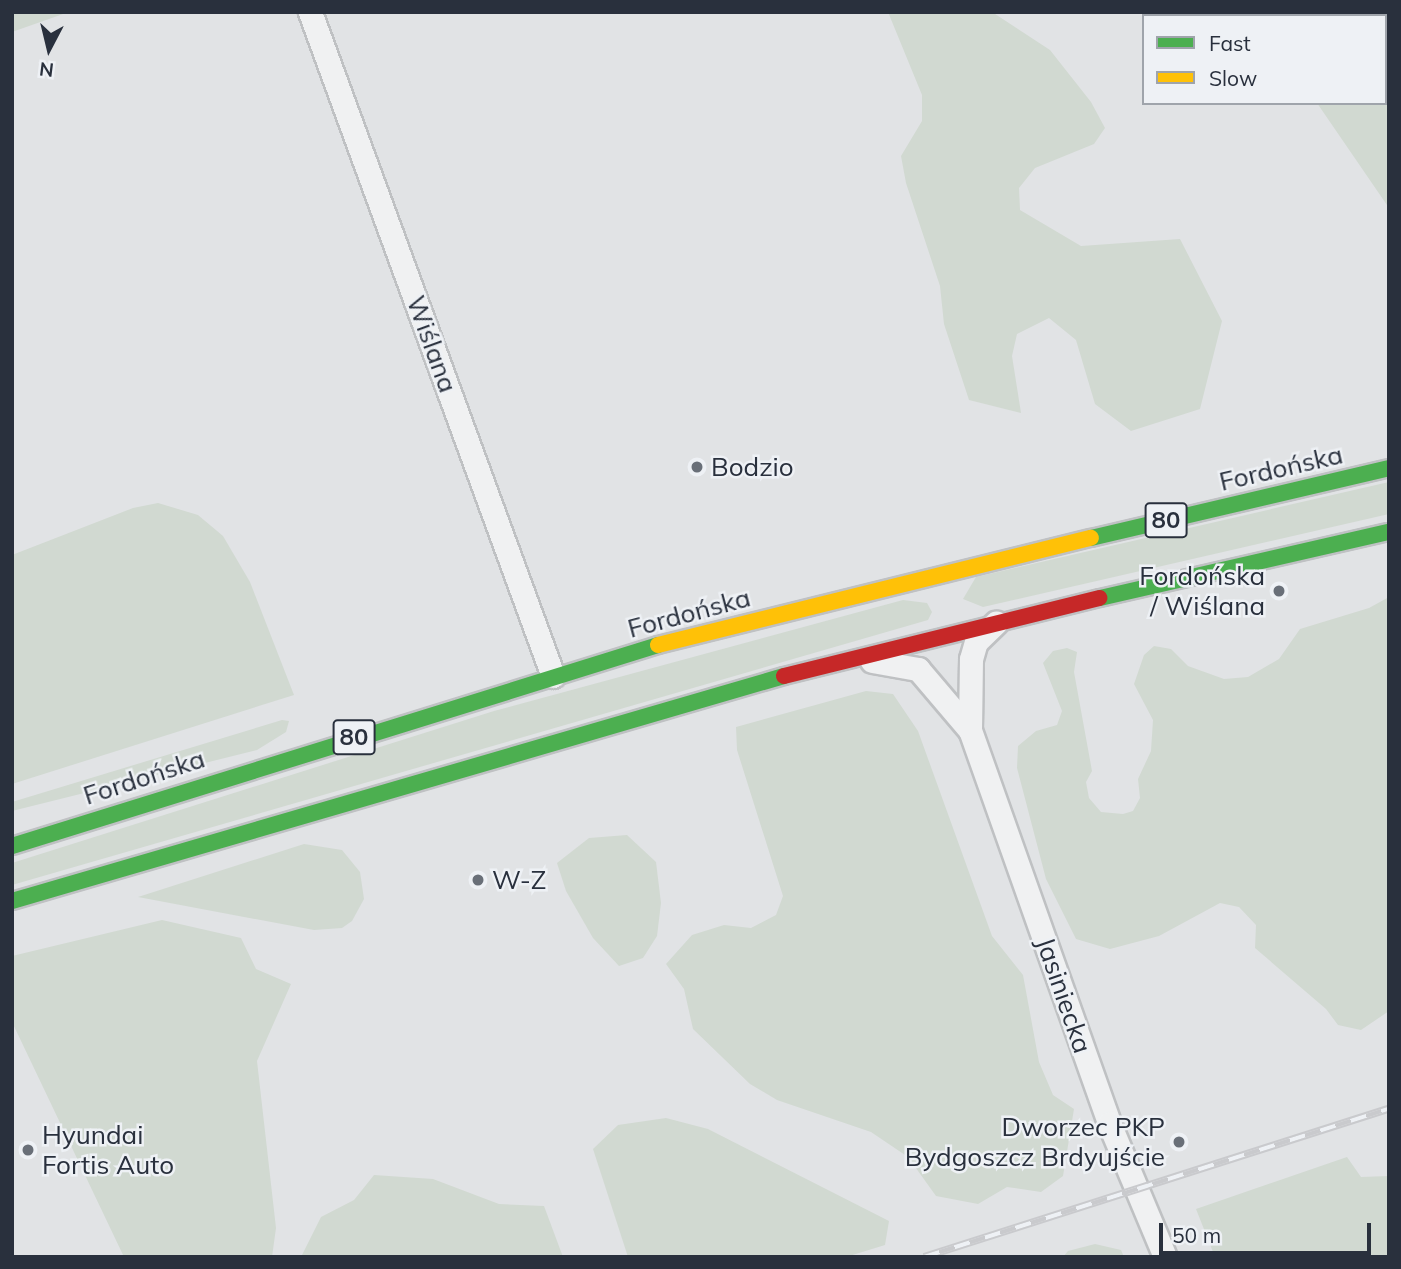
<!DOCTYPE html>
<html>
<head>
<meta charset="utf-8">
<style>
  body { margin:0 }
  #map { position:relative; width:1401px; height:1269px; overflow:hidden; background:#e1e3e5; font-family:Mulish,sans-serif }
  div>[style] { position:absolute }
  .green>* { inset:0; background:#d1d9d1 }
  .roads { filter:drop-shadow(2px 0 #bfc1c3) drop-shadow(-2px 0 #bfc1c3) drop-shadow(0 2px #bfc1c3) drop-shadow(0 -2px #bfc1c3) }
  .street>* { height:23px; margin:-11.5px; padding:0 11.5px; transform-origin:11.5px; border-radius:11.5px; background:#f0f1f2 }
  .fast>* { height:16px; margin:-8px; padding:0 8px; transform-origin:8px; border-radius:8px; background:#4caf50 }
  .slow>* { height:16px; margin:-8px; padding:0 8px; transform-origin:8px; border-radius:8px; background:#ffc107 }
  .jam>* { height:16px; margin:-8px; padding:0 8px; transform-origin:8px; border-radius:8px; background:#c62828 }
  .rail>* { height:8px; margin-top:-4px; transform-origin:0; background:repeating-linear-gradient(90deg,#eef1f5 0 16px,#c9cacd 0 32px); box-sizing:border-box; border-block:2px solid #c9cacd }
  .dots>* { width:19px; height:19px; translate:-50% -50%; box-sizing:border-box; border:4px solid #eef1f5; border-radius:50% }
  span { translate:-50% -50%; white-space:nowrap; text-align:center; line-height:1.15; -webkit-text-stroke:5px #eef1f5; paint-order:stroke }
  .shield-label span { padding:2px 5px; background:#eef1f5; border:2px solid; border-radius:5px; -webkit-text-stroke-width:0 }
  .shield-label { font-size:24px; color:#29303d; font-weight:700 }
  .street-label { font-size:26px; color:#29303d }
  .poi-label { font-size:26px; color:#29303d }
  .left { translate:0 -50%; text-align:left }
  .right { translate:-100% -50%; text-align:right }
  .frame { position:absolute; inset:0; border:14px solid #29303d; pointer-events:none }
  .legend { position:absolute; left:1142px; top:14px; width:245px; height:91px; box-sizing:border-box; background:#eef1f5; border:2px solid #9fa4ab; margin:0; padding:9px 12px; list-style:none; font-size:21px; color:#29303d }
  .legend li { display:flex; align-items:center; gap:14px; height:35px }
  .legend b { width:35px; border:2px solid #9fa4ab }
  .north { position:absolute; left:14px; top:14px; width:70px; height:70px; -webkit-text-stroke:5px #eef1f5; paint-order:stroke; rotate:187deg; font-size:19px; font-weight:700; line-height:28px; text-align:center; color:#29303d }
  .north::after { content:''; display:block; margin:auto; width:24px; height:32px; background:#29303d; clip-path:polygon(50% 0,100% 100%,50% 72%,0 100%) }
  .scale { position:absolute; left:1159px; top:1223px; width:212px; height:32px; box-sizing:border-box; border:4px solid #29303d; border-top:0; padding-left:9px; font-size:21px; line-height:24px; white-space:nowrap; color:#29303d; -webkit-text-stroke:5px #eef1f5; paint-order:stroke }
</style>
</head>
<body>
<div id="map">
  <div class="green">
    <i style="clip-path:polygon(12px 12px,66px 12px,66px 13px,12px 32px)"></i>
    <i style="clip-path:polygon(888px 12px,992px 12px,1050px 50px,1091px 102px,1105px 128px,1094px 144px,1035px 168px,1019px 188px,1020px 210px,1081px 246px,1180px 239px,1222px 321px,1200px 409px,1131px 431px,1095px 404px,1076px 340px,1049px 318px,1017px 334px,1012px 356px,1021px 413px,969px 400px,944px 324px,940px 286px,906px 183px,901px 156px,922px 121px,922px 95px)"></i>
    <i style="clip-path:polygon(1269px 12px,1389px 12px,1389px 208px,1317px 103px,1385px 103px,1385px 16px)"></i>
    <i style="clip-path:polygon(1389px 482px,1389px 514px,983px 607px,963px 599px,976px 577px)"></i>
    <i style="clip-path:polygon(158px 503px,198px 515px,223px 536px,250px 582px,294px 695px,12px 784px,12px 555px,133px 508px)"></i>
    <i style="clip-path:polygon(1389px 597px,1389px 1011px,1361px 1030px,1338px 1025px,1326px 1009px,1255px 948px,1256px 925px,1239px 907px,1220px 903px,1159px 936px,1110px 949px,1076px 939px,1046px 879px,1017px 768px,1018px 746px,1036px 731px,1057px 725px,1062px 711px,1043px 663px,1053px 651px,1067px 648px,1077px 652px,1074px 672px,1092px 771px,1086px 782px,1089px 798px,1101px 812px,1123px 814px,1133px 811px,1140px 798px,1138px 779px,1151px 751px,1153px 720px,1134px 684px,1144px 655px,1154px 646px,1171px 649px,1188px 666px,1224px 679px,1248px 677px,1279px 659px,1300px 629px,1369px 608px)"></i>
    <i style="clip-path:polygon(903px 600px,927px 603px,932px 612px,928px 620px,12px 885px,12px 863px,494px 711px)"></i>
    <i style="clip-path:polygon(866px 691px,893px 694px,918px 731px,992px 936px,1023px 975px,1039px 1062px,1053px 1095px,1074px 1109px,1063px 1176px,1041px 1192px,1007px 1187px,978px 1204px,936px 1196px,908px 1157px,871px 1132px,777px 1100px,750px 1084px,693px 1029px,684px 989px,666px 964px,692px 935px,724px 925px,751px 928px,776px 915px,783px 896px,737px 750px,736px 727px)"></i>
    <i style="clip-path:polygon(282px 720px,289px 721px,286px 732px,257px 750px,12px 811px,12px 802px)"></i>
    <i style="clip-path:polygon(627px 835px,656px 862px,661px 903px,657px 936px,643px 958px,619px 966px,593px 938px,566px 891px,557px 863px,589px 838px)"></i>
    <i style="clip-path:polygon(304px 844px,342px 850px,360px 872px,364px 899px,352px 921px,342px 928px,314px 930px,138px 897px)"></i>
    <i style="clip-path:polygon(162px 920px,241px 938px,256px 969px,291px 984px,257px 1061px,276px 1228px,272px 1257px,124px 1257px,12px 1022px,12px 956px)"></i>
    <i style="clip-path:polygon(666px 1118px,708px 1129px,889px 1221px,885px 1245px,846px 1257px,628px 1257px,593px 1149px,618px 1125px)"></i>
    <i style="clip-path:polygon(1347px 1157px,1361px 1177px,1389px 1176px,1389px 1257px,1215px 1257px,1196px 1209px)"></i>
    <i style="clip-path:polygon(374px 1175px,433px 1179px,499px 1204px,544px 1206px,563px 1257px,301px 1257px,321px 1217px,354px 1200px)"></i>
    <i style="clip-path:polygon(1095px 1244px,1121px 1250px,1124px 1257px,1063px 1257px,1068px 1251px)"></i>
  </div>
  <div class="roads">
    <div class="street">
      <i style="left:310px;top:12px;width:707px;rotate:69.9deg"></i>
      <i style="left:872px;top:661px;width:47px;rotate:9.9deg"></i>
      <i style="left:918px;top:669px;width:80px;rotate:49.6deg"></i>
      <i style="left:970px;top:730px;width:417px;rotate:70.5deg"></i>
      <i style="left:1109px;top:1123px;width:145px;rotate:67.3deg"></i>
      <i style="left:970px;top:730px;width:71px;rotate:-89.2deg"></i>
      <i style="left:971px;top:659px;width:18px;rotate:-74deg"></i>
      <i style="left:976px;top:642px;width:28px;rotate:-44deg"></i>
    </div>
    <div class="fast">
      <i style="left:1091px;top:538px;width:306px;rotate:-13.2deg"></i>
      <i style="left:1100px;top:598px;width:296px;rotate:-12.9deg"></i>
      <i style="left:12px;top:846px;width:677px;rotate:-17.28deg"></i>
      <i style="left:12px;top:901px;width:804px;rotate:-16.25deg"></i>
    </div>
    <div class="slow">
      <i style="left:658px;top:645px;width:446px;rotate:-13.9deg"></i>
    </div>
    <div class="jam">
      <i style="left:784px;top:676px;width:325px;rotate:-13.9deg"></i>
    </div>
  </div>
  <div class="rail">
    <i style="left:924px;top:1257px;width:488px;rotate:-17.7deg"></i>
  </div>
  <div class="dots">
    <i style="left:697px;top:467px;background:#696f78"></i>
    <i style="left:1279px;top:591px;background:#696f78"></i>
    <i style="left:478px;top:880px;background:#696f78"></i>
    <i style="left:1179px;top:1142px;background:#696f78"></i>
    <i style="left:28px;top:1150px;background:#696f78"></i>
  </div>
  <div class="shield-label">
    <span style="left:1166px;top:520px">80</span>
    <span style="left:354px;top:737px">80</span>
  </div>
  <div class="street-label">
    <span style="left:432px;top:344px;rotate:70deg">Wiślana</span>
    <span style="left:1281px;top:468px;rotate:-13deg">Fordońska</span>
    <span style="left:689px;top:613px;rotate:-15deg">Fordońska</span>
    <span style="left:144px;top:777px;rotate:-18deg">Fordońska</span>
    <span style="left:1064px;top:995px;rotate:71deg">Jasiniecka</span>
  </div>
  <div class="poi-label">
    <span class="left" style="left:711px;top:467px">Bodzio</span>
    <span class="right" style="left:1265px;top:591px">Fordońska<br>/ Wiślana</span>
    <span class="left" style="left:492px;top:880px">W-Z</span>
    <span class="right" style="left:1165px;top:1142px">Dworzec PKP<br>Bydgoszcz Brdyujście</span>
    <span class="left" style="left:42px;top:1150px">Hyundai<br>Fortis Auto</span>
  </div>
  <div class="frame"></div>
  <ul class="legend">
  <li><b style="height:9px;background:#4caf50"></b>Fast</li>
  <li><b style="height:9px;background:#ffc107"></b>Slow</li>
  </ul>
  <div class="north">N</div>
  <div class="scale">50 m</div>
</div>
</body>
</html>
